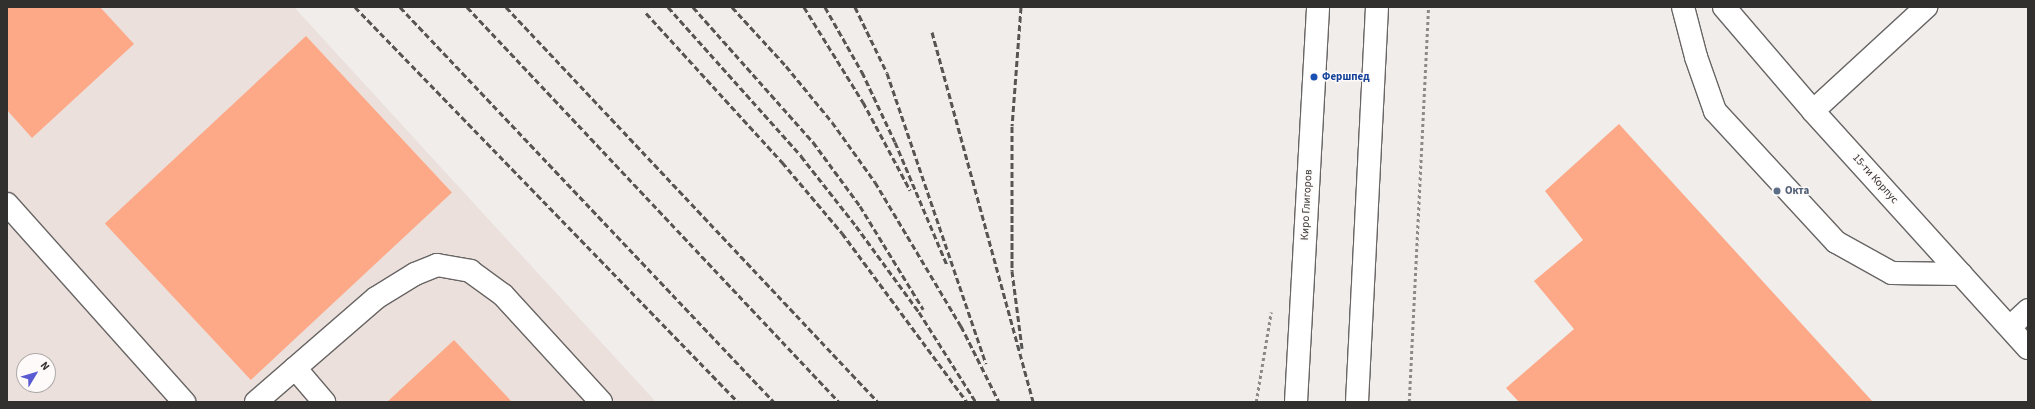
<!DOCTYPE html>
<html>
<head>
<meta charset="utf-8">
<style>
  body { margin:0 }
  #map { position:relative; width:2035px; height:409px; overflow:hidden; background:#f0edeb; font-family:"Source Sans 3",sans-serif }
  div>[style] { position:absolute }
  .built>* { inset:0; background:#ece0dc }
  .building>* { inset:0; background:#fda988; transform-origin:0 0 }
  .path>* { height:2.5px; margin-top:-1.25px; transform-origin:0; background:repeating-linear-gradient(90deg,#8c8a89 0 3px,transparent 0 6px) }
  .roads { filter:drop-shadow(1px 0 #686564) drop-shadow(-1px 0 #686564) drop-shadow(0 1px #686564) drop-shadow(0 -1px #686564) }
  .minor>* { height:22px; margin:-11px; padding:0 11px; transform-origin:11px; border-radius:11px; background:#fff }
  .rail>* { height:3px; margin-top:-1.5px; transform-origin:0; background:repeating-linear-gradient(90deg,#575554 0 6px,transparent 0 9px) }
  .dots>* { width:11px; height:11px; translate:-50% -50%; box-sizing:border-box; border:2px solid #fefaf9; border-radius:50% }
  span { translate:-50% -50%; white-space:nowrap; text-align:center; line-height:1.15; -webkit-text-stroke:3px #fefaf9; paint-order:stroke }
  .transit-label { font-size:11px; color:#164399; font-weight:700 }
  .left { translate:0 -50%; text-align:left }
  .street-label { font-size:11px; color:#31302f }
  .service-label { font-size:11px; color:#4e5e75; font-weight:700 }
  .frame { position:absolute; inset:0; border:8px solid #31302f; pointer-events:none }
  .north { position:absolute; left:16px; top:353px; width:40px; height:40px; box-sizing:border-box; background:#fefaf9; border:1px solid #aca9a8; border-radius:50%; rotate:52deg; font-size:11px; font-weight:700; line-height:16px; text-align:center; color:#31302f }
  .north::after { content:''; display:block; margin:auto; width:14px; height:18px; background:#5a5bd3; clip-path:polygon(50% 0,100% 100%,50% 72%,0 100%) }
</style>
</head>
<body>
<div id="map">
  <div class="built">
    <i style="clip-path:polygon(evenodd,7px 7px,294px 7px,656px 402px,7px 402px,7px 7px,24px 361px,48px 361px,48px 385px,24px 385px,24px 361px)"></i>
  </div>
  <div class="building">
    <i style="clip-path:polygon(7px 7px,100px 7px,134px 44px,32px 138px,7px 110px)"></i>
    <i style="left:306px;top:36px;width:214px;height:275px;rotate:47deg"></i>
    <i style="clip-path:polygon(1619px 124px,1873px 402px,1519px 402px,1506px 388px,1574px 329px,1534px 281px,1583px 240px,1545px 191px)"></i>
    <i style="clip-path:polygon(454px 340px,512px 402px,387px 402px)"></i>
  </div>
  <div class="path">
    <i style="left:1256px;top:402px;width:91px;rotate:-80.5deg"></i>
    <i style="left:1409px;top:402px;width:395px;rotate:-87.2deg"></i>
  </div>
  <div class="roads">
    <div class="minor">
      <i style="left:1683px;top:7px;width:52px;rotate:75.4deg"></i>
      <i style="left:1696px;top:57px;width:57px;rotate:70.6deg"></i>
      <i style="left:1715px;top:111px;width:178px;rotate:47.3deg"></i>
      <i style="left:1836px;top:242px;width:64px;rotate:29deg"></i>
      <i style="left:1892px;top:273px;width:69px;rotate:0.8deg"></i>
      <i style="left:1724px;top:7px;width:137px;rotate:49.4deg"></i>
      <i style="left:1813px;top:111px;width:320px;rotate:47.8deg"></i>
      <i style="left:1813px;top:111px;width:154px;rotate:-42.6deg"></i>
      <i style="left:7px;top:204px;width:266px;rotate:48.2deg"></i>
      <i style="left:2010px;top:327px;width:25px;rotate:-43deg"></i>
      <i style="left:295px;top:368px;width:45px;rotate:49.5deg"></i>
      <i style="left:256px;top:402px;width:159px;rotate:-40.9deg"></i>
      <i style="left:376px;top:298px;width:46px;rotate:-31.6deg"></i>
      <i style="left:415px;top:274px;width:24px;rotate:-22deg"></i>
      <i style="left:437px;top:265px;width:34px;rotate:10deg"></i>
      <i style="left:470px;top:271px;width:41px;rotate:36deg"></i>
      <i style="left:503px;top:295px;width:145px;rotate:47.5deg"></i>
      <i style="left:1296px;top:402px;width:396px;rotate:-86.8deg"></i>
      <i style="left:1357px;top:402px;width:396px;rotate:-87.1deg"></i>
    </div>
  </div>
  <div class="rail">
    <i style="left:355px;top:7px;width:550px;rotate:45.88deg"></i>
    <i style="left:400px;top:7px;width:544px;rotate:46.56deg"></i>
    <i style="left:467px;top:7px;width:543px;rotate:46.72deg"></i>
    <i style="left:506px;top:7px;width:543px;rotate:46.72deg"></i>
    <i style="left:668px;top:7px;width:200px;rotate:48.2deg"></i>
    <i style="left:801px;top:156px;width:89px;rotate:51.8deg"></i>
    <i style="left:856px;top:226px;width:107px;rotate:53.8deg"></i>
    <i style="left:919px;top:312px;width:107px;rotate:57.7deg"></i>
    <i style="left:693px;top:7px;width:181px;rotate:48.4deg"></i>
    <i style="left:813px;top:142px;width:79px;rotate:53.7deg"></i>
    <i style="left:860px;top:206px;width:121px;rotate:58.5deg"></i>
    <i style="left:732px;top:7px;width:80px;rotate:47.5deg"></i>
    <i style="left:786px;top:66px;width:72px;rotate:50.6deg"></i>
    <i style="left:832px;top:122px;width:74px;rotate:54.4deg"></i>
    <i style="left:875px;top:182px;width:168px;rotate:59.2deg"></i>
    <i style="left:961px;top:326px;width:85px;rotate:63.4deg"></i>
    <i style="left:804px;top:7px;width:112px;rotate:58.2deg"></i>
    <i style="left:863px;top:102px;width:100px;rotate:61.9deg"></i>
    <i style="left:825px;top:7px;width:75px;rotate:60.4deg"></i>
    <i style="left:862px;top:72px;width:77px;rotate:64.8deg"></i>
    <i style="left:895px;top:142px;width:134px;rotate:67.1deg"></i>
    <i style="left:855px;top:7px;width:73px;rotate:64.1deg"></i>
    <i style="left:887px;top:73px;width:307px;rotate:71.2deg"></i>
    <i style="left:1021px;top:7px;width:119px;rotate:94.3deg"></i>
    <i style="left:1012px;top:126px;width:145px;rotate:90deg"></i>
    <i style="left:1012px;top:271px;width:78px;rotate:82.6deg"></i>
    <i style="left:646px;top:13px;width:202px;rotate:47.6deg"></i>
    <i style="left:782px;top:162px;width:93px;rotate:49.8deg"></i>
    <i style="left:842px;top:233px;width:210px;rotate:53.5deg"></i>
    <i style="left:932px;top:32px;width:384px;rotate:74.7deg"></i>
  </div>
  <div class="dots">
    <i style="left:1314px;top:77px;background:#1a4fb4"></i>
    <i style="left:1777px;top:191px;background:#5c6f8a"></i>
  </div>
  <div class="transit-label">
    <span class="left" style="left:1322px;top:77px">Фершпед</span>
  </div>
  <div class="street-label">
    <span style="left:1875px;top:179px;rotate:48deg">15-ти Корпус</span>
    <span style="left:1307px;top:205px;rotate:-87deg">Киро Глигоров</span>
  </div>
  <div class="service-label">
    <span class="left" style="left:1785px;top:191px">Окта</span>
  </div>
  <div class="frame"></div>
  <div class="north">N</div>
</div>
</body>
</html>
